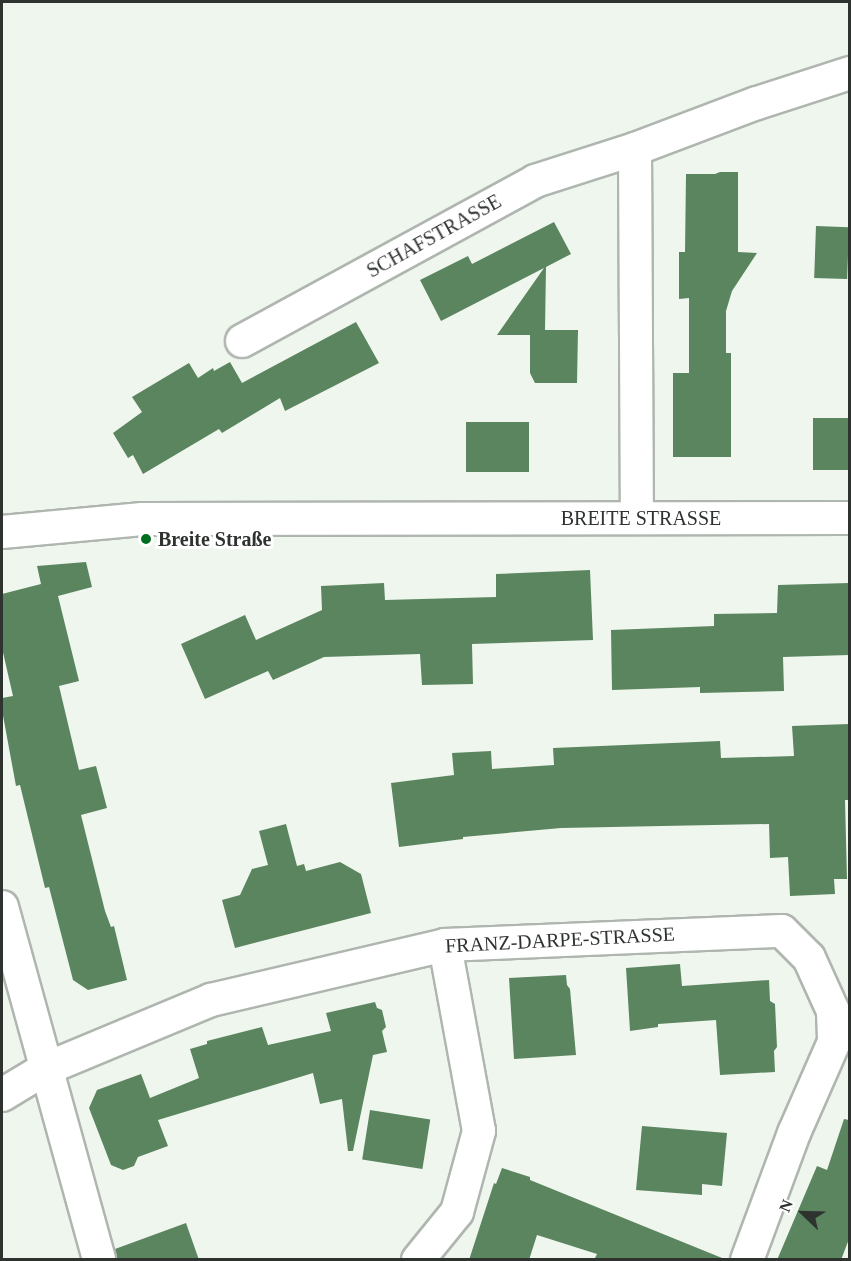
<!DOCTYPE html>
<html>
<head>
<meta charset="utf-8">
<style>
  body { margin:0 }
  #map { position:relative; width:851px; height:1261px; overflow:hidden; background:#eef6ee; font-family:Georgia,serif }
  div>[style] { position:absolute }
  .building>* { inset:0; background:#5b855e; transform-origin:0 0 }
  .roads { filter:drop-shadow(2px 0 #afb6af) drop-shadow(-2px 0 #afb6af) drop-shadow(0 2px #afb6af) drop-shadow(0 -2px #afb6af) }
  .minor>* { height:32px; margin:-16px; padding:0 16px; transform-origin:16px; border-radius:16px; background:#fff }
  .dots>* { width:16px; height:16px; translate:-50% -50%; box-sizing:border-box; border:3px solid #fff; border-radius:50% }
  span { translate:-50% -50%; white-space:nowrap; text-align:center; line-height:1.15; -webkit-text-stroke:6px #fff; paint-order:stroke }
  .street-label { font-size:20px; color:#2f3330 }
  .poi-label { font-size:20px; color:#2f3330; font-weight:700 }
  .left { translate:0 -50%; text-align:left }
  .frame { position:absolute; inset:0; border:3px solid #2f3330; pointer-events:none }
  .north { position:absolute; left:773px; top:1183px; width:60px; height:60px; -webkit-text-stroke:4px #fff; paint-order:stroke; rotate:293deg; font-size:16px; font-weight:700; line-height:24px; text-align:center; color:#2f3330 }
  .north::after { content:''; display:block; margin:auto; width:21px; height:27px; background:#2f3330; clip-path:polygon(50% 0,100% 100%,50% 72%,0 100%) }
</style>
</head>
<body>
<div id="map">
  <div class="building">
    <i style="clip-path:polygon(720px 172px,738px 172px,738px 252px,757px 253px,732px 291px,726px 311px,726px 353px,731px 353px,731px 457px,673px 457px,673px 373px,689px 373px,689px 298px,679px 299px,679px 252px,685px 252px,686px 174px,715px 174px)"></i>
    <i style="clip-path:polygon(554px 222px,571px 254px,546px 267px,545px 330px,578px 330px,577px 383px,535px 383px,530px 373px,530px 335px,497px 335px,544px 268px,441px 321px,420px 280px,468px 256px,472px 264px)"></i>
    <i style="left:816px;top:226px;width:33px;height:52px;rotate:2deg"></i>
    <i style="clip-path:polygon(356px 322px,379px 363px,285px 411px,280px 398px,222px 433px,219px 429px,143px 474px,133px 455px,128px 458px,113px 433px,142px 412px,132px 397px,189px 363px,198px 378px,213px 368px,214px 371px,230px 362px,242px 383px)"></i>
    <i style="left:813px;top:418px;width:36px;height:52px"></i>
    <i style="left:529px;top:422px;width:50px;height:63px;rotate:90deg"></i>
    <i style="clip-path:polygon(86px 562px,92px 587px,58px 596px,79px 681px,59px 686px,79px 770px,96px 766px,107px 808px,81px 815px,105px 911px,111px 927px,114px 926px,127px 980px,88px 990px,73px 980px,49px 887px,45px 888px,20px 785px,16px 786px,2px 710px,2px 698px,13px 696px,2px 648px,2px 594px,41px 584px,37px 566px)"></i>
    <i style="clip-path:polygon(590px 570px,593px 640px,472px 644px,473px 684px,422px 685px,420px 654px,324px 657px,273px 680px,268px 671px,205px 699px,181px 644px,245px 615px,256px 640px,322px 610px,321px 586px,384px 583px,385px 600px,496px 597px,496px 574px)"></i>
    <i style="clip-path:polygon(849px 583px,849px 655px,783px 657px,784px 691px,700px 693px,700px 687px,612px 690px,611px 630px,714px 626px,714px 614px,777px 613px,778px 585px)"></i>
    <i style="clip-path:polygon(849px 724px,849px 800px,845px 800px,847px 879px,834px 879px,835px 894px,790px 896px,788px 857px,770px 858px,769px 824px,561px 828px,463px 837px,463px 839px,399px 847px,391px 783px,454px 775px,452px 753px,491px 751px,492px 769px,554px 765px,553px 748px,720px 741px,721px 758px,794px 756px,792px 726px)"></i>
    <i style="clip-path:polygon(286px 824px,297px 866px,304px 864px,306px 871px,340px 862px,361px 874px,371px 913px,235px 948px,222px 900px,240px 895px,252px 869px,268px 865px,259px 831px)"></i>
    <i style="clip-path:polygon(680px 964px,682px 986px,769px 980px,770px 1001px,775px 1004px,777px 1047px,774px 1051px,775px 1072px,720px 1075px,716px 1020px,658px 1024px,658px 1027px,630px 1031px,626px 968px)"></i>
    <i style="clip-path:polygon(566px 975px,567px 985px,570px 989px,576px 1055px,514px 1059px,509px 978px)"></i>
    <i style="clip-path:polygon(375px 1002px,377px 1008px,382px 1010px,386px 1027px,382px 1031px,387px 1052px,373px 1055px,353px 1151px,348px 1151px,342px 1099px,320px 1104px,313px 1073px,158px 1120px,168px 1146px,138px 1157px,134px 1166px,123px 1170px,111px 1165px,89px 1108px,97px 1090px,141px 1074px,150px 1098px,199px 1078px,190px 1049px,207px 1044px,207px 1041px,262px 1027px,268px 1045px,331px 1031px,326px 1013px)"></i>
    <i style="left:370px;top:1110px;width:61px;height:50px;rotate:9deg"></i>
    <i style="clip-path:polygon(844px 1119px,849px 1120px,849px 1239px,841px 1260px,777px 1260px,817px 1166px,827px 1170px)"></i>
    <i style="clip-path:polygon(642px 1126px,727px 1133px,722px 1186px,702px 1184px,702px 1195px,636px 1190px)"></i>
    <i style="clip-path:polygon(502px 1168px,530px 1177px,530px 1180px,727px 1260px,594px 1260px,597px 1254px,537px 1235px,529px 1260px,469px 1260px,494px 1183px,496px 1184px)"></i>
    <i style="clip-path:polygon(186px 1223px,199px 1260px,116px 1260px,115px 1249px)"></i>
  </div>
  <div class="roads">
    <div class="minor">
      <i style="left:635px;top:149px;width:368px;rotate:89.7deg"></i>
      <i style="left:242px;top:341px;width:334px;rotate:-28.6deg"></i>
      <i style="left:535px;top:181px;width:105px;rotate:-17.7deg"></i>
      <i style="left:635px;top:149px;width:130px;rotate:-20.7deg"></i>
      <i style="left:757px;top:103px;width:98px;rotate:-17.9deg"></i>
      <i style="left:2px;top:532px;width:141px;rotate:-5.3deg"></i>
      <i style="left:142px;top:519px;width:708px;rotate:-0.08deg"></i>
      <i style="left:2px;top:907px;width:366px;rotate:74.6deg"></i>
      <i style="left:2px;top:1095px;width:50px;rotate:-31.2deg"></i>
      <i style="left:45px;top:1069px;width:180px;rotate:-22.6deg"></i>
      <i style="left:211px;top:1000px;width:240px;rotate:-13.2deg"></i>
      <i style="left:445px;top:945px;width:337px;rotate:-2.4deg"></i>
      <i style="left:782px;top:931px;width:38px;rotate:45deg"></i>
      <i style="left:809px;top:958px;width:58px;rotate:65.6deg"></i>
      <i style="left:833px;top:1011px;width:31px;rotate:88deg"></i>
      <i style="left:834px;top:1042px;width:99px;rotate:113.7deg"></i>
      <i style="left:794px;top:1133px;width:135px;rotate:110.3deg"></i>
      <i style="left:418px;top:1260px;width:62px;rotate:-50.9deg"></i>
      <i style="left:457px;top:1212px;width:84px;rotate:-74.8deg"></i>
      <i style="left:479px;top:1131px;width:189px;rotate:-100.4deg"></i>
    </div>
  </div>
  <div class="dots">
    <i style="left:146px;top:539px;background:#006e20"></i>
  </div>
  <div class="street-label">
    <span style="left:434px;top:236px;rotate:-29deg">SCHAFSTRASSE</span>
    <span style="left:641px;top:518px">BREITE STRASSE</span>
    <span style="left:560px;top:940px;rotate:-3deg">FRANZ-DARPE-STRASSE</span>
  </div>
  <div class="poi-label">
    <span class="left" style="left:158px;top:539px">Breite Straße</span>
  </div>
  <div class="frame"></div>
  <div class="north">N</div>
</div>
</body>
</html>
